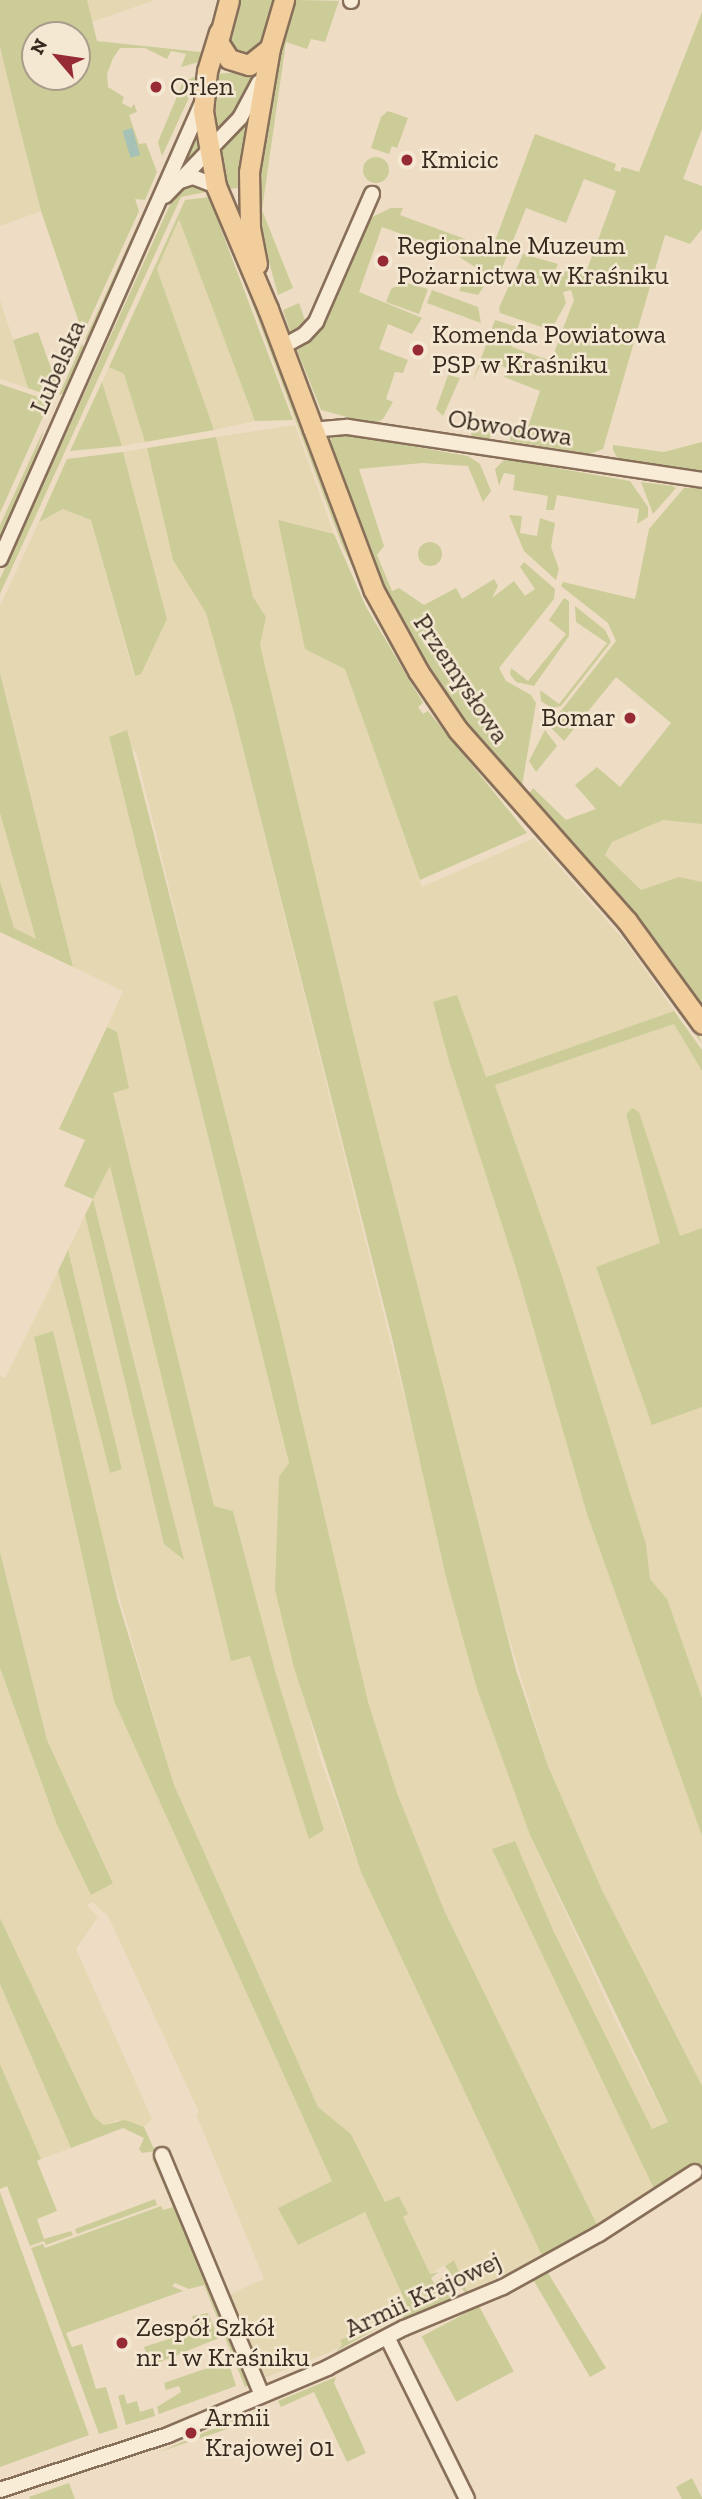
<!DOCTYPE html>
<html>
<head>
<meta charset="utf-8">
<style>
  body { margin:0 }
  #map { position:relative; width:702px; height:2499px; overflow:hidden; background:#eeddc4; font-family:"Zilla Slab",serif }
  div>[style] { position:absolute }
  .farmland>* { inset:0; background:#e4d7b1 }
  .green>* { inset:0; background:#cbcc98; transform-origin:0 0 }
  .round { border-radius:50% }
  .water>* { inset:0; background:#a6c1b6; transform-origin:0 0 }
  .roads { filter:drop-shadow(2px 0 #886f5a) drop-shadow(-2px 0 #886f5a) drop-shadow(0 2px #886f5a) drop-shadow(0 -2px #886f5a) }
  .minor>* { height:14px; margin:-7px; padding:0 7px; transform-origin:7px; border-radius:7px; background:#f9ecd7 }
  .major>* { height:19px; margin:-9.5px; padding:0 9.5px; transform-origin:9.5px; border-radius:9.5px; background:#f1ce9c }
  .dots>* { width:19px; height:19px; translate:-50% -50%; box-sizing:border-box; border:4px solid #f5e8d3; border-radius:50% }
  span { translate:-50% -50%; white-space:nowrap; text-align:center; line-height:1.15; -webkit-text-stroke:5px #f5e8d3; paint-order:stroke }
  .poi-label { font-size:26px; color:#38291e }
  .left { translate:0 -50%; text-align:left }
  .right { translate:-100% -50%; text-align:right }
  .street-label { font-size:26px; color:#38291e }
  .north { position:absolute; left:21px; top:21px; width:70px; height:70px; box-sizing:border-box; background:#f5e8d3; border:2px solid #a99c8b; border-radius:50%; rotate:299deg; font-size:19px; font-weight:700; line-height:28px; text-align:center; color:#38291e }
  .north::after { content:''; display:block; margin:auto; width:24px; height:32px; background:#972b35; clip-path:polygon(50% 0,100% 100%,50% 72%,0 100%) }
</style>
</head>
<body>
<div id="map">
  <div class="farmland">
    <i style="clip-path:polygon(87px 0,155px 0,92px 22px)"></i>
    <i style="clip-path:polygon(0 47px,41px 211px,0 226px)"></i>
    <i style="clip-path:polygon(179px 218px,255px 421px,214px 430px,157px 269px)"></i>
    <i style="clip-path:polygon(0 300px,13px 340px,28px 388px,0 379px)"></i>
    <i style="clip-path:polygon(109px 367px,124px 374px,145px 442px,122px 446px,102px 382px)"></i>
    <i style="clip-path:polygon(295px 425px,334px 534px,279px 521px,345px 669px,422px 887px,534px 838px,627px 944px,674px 1011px,485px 1077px,457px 995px,449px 1061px,516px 1268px,587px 1514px,702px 1836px,702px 2086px,602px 1890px,548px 1766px,495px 1591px,364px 1077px,260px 645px,266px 617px,253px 598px,216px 437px)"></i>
    <i style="clip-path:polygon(147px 448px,173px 560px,206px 613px,234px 713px,477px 1689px,530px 1835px,617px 2024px,668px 2122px,652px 2129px,553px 1930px,515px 1841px,493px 1848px,656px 2193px,599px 2229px,444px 1910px,397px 1793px,368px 1702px,136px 752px,109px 738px,289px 1464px,275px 1590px,321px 1761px,361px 1872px,544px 2260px,470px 2299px,454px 2260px,430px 2274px,402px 2217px,399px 2196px,385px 2202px,351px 2134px,318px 2107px,174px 1785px,90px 1497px,34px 1337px,114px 1701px,332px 2181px,279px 2208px,298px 2245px,365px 2212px,409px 2310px,340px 2340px,342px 2345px,328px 2353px,261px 2379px,226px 2296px,264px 2279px,196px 2114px,199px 2112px,108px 1916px,92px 1902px,87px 1905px,98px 1917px,76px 1949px,152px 2119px,144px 2127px,117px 2120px,104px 2125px,94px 2117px,0 1918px,0 1668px,57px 1825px,91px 1895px,113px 1882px,47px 1740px,0 1552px,0 1376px,5px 1378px,58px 1271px,110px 1473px,122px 1469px,68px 1250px,85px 1215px,164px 1544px,183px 1559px,93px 1199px,110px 1165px,231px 1660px,250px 1656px,309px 1838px,324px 1830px,276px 1674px,233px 1511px,214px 1506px,112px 1093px,129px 1087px,117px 1032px,107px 1027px,123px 991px,73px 967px,0 673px,0 606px,39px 522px,63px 509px,91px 520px,134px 676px,141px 674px,167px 619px,123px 452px)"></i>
    <i style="clip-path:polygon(0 813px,36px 940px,14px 928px,9px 913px,0 881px)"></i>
    <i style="clip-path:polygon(663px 820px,702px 824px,702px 882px,679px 877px,641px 890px,605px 855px,612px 842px)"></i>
    <i style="clip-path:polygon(674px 1024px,702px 1071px,702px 1228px,680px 1236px,639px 1113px,632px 1108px,626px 1114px,661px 1243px,596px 1267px,652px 1424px,702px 1407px,702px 1698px,667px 1599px,650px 1579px,646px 1544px,562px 1276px,495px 1085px)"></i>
    <i style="clip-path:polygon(0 1984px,71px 2148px,41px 2159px,0 2064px)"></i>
  </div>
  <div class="green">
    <i style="clip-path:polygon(evenodd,0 0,87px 0,97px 41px,201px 52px,199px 62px,181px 67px,186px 54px,171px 51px,167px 59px,145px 48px,120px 48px,113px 58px,107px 74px,108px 87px,124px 97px,122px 103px,131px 108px,134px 104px,137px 112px,129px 115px,139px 144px,146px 143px,157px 172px,145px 200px,135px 199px,139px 211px,83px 334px,41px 211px,19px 125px,0 47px,0 0,35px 35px,77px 35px,77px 77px,35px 77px,35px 35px)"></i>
    <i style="clip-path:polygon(236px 0,277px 0,262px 47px,246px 59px,225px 44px)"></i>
    <i style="clip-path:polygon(296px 0,344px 1px,339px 1px,325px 42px,311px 39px,307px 49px,286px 42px,262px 210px,293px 288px,278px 295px,262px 236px,258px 189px,273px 78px)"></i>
    <i style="clip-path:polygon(702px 12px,702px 129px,683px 179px,702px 186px,702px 229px,690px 244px,665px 235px,603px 449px,590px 454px,510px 441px,512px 428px,527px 430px,540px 391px,504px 377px,507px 368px,483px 359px,472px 383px,495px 320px,528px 330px,524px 340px,515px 337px,512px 347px,551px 361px,560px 337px,566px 338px,562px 331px,574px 300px,571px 290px,563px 292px,566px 303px,551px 330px,500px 313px,499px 308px,523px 254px,558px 264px,555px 271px,564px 274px,567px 268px,585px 275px,616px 191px,584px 179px,566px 223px,526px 208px,499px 276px,489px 276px,450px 251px,382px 227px,359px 292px,422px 318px,412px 334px,388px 324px,379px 349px,408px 360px,403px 373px,395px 372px,386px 399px,393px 402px,383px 419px,374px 424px,321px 410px,297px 350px,311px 335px,368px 219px,391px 208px,403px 208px,400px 215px,492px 249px,535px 134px,616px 164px,614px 170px,620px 172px,622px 167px,639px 172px)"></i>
    <i style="clip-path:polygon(255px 71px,247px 98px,216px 136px,216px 74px)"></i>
    <i style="clip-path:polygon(196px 76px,193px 89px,162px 156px,158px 142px,183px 82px)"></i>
    <i style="clip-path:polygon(388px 111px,408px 118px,397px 148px,392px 146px,389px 154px,371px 148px,381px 117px)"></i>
    <i style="clip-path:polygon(199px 118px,204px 149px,173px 180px)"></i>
    <i style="clip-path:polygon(246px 118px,239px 188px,227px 189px,217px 149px)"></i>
    <i class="round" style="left:363px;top:157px;width:26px;height:26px"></i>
    <i style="clip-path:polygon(158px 180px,90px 340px,85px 339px)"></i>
    <i style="clip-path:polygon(195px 183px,211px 191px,181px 197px,0 594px,0 579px,173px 198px,182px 186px)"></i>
    <i style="clip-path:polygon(209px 197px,293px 420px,255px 421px,179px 219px,157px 269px,214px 430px,145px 442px,124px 374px,109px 367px,185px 200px)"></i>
    <i style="clip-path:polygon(223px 225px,271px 339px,360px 581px,425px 701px,389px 644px,342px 545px)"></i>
    <i style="clip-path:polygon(475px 280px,485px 285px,478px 295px,459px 291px,463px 281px,473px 285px)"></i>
    <i style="clip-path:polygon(403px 282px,428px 289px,419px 314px,386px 302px,391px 289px)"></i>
    <i style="clip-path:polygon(432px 290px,478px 307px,481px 323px,427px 303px)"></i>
    <i style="clip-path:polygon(299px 303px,307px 326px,291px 334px,283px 310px)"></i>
    <i style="clip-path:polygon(38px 332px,57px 385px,52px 397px,28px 388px,13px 340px)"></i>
    <i style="clip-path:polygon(82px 344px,86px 350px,67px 392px,59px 395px)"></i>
    <i style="clip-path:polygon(448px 375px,460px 378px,443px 416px,436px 409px)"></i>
    <i style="clip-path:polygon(102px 382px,122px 446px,70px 451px)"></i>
    <i style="clip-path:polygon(0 384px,50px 401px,0 513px)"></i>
    <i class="round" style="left:471px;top:424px;width:20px;height:20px"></i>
    <i style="clip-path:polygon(44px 429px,33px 466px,0 538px,0 525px)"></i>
    <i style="clip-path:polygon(343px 434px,468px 456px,480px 464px,491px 491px,483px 502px,468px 466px,422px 463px,359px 469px,384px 546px,377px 555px,392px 591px,399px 588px,424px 605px,456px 588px,462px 599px,494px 579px,498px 586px,492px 598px,514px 581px,525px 596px,535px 589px,520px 567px,524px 562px,555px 589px,554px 599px,499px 668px,506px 681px,531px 695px,536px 703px,522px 786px,468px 727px,385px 595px,329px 445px,332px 437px)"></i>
    <i style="clip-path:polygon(216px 437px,253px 597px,266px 617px,260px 645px,364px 1077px,516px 1670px,548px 1766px,602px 1890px,702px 2086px,702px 2164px,656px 2193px,492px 1849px,515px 1841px,553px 1930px,652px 2129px,668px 2122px,530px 1835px,477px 1689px,446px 1577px,393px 1342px,234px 713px,206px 613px,173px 560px,147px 448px)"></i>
    <i style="clip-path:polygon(702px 442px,702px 475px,619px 461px,613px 450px,613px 445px,664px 452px)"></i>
    <i style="clip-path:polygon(123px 452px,167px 619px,141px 674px,135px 676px,91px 520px,63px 509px,39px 522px,67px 459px)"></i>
    <i style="clip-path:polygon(505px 459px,630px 481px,648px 507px,648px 517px,637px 524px,639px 509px,557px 495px,554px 510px,546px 510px,548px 496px,513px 490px,515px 475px,504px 473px,499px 486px,495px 469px)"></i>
    <i style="clip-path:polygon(641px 482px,673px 486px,676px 488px,653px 514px)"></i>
    <i style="clip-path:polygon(684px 488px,702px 488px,702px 824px,663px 820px,612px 842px,605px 855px,641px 890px,679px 877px,702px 882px,702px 1010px,527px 797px,533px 788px,566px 820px,596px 809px,575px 785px,597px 767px,620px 787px,671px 723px,616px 677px,564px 741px,549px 726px,616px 641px,608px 623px,561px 586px,563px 582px,635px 599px,649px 529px)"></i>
    <i style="clip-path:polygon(509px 515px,522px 516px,520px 533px,537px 536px,540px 518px,555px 523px,551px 547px,559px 569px,556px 580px,524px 551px)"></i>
    <i style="clip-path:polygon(278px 520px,334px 534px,366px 607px,423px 703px,418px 707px,423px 714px,428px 711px,527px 833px,420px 880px,345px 669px,305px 649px)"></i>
    <i class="round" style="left:418px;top:542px;width:24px;height:24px"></i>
    <i style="clip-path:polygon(564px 598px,569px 601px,569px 636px,534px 686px,516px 682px,510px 674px,511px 668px,528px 681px,566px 634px,549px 620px)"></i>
    <i style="clip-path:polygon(575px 606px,605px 630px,611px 642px,561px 706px,552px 708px,541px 701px,540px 690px,559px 704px,607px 643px,576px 622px)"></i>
    <i style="clip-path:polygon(0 673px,73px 967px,0 932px,0 881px,14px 928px,36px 939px,0 813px)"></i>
    <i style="clip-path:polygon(432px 710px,529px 824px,529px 827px,466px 756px)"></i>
    <i style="clip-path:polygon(127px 730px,279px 1322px,368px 1702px,397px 1793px,444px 1910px,599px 2229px,544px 2260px,361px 1872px,295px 1671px,275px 1590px,279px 1477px,289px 1463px,109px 737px)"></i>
    <i style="clip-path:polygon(545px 730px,557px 746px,536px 772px,529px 761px)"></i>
    <i style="clip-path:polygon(538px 837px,614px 918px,697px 1031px,702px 1044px,638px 951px)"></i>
    <i style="clip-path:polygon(457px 995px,486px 1077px,674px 1011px,702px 1050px,702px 1071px,674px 1024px,495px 1085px,562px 1276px,646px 1544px,650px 1579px,667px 1599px,702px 1698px,702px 1836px,587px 1514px,516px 1268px,449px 1061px,433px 1002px)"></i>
    <i style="clip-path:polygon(107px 1027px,117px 1032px,129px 1088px,113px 1093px,214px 1506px,233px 1511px,276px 1674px,324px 1830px,309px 1839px,250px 1656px,231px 1661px,110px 1166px,93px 1199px,184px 1560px,164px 1544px,85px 1215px,93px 1199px,64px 1186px,85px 1140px,59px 1129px)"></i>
    <i style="clip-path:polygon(632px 1108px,639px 1112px,680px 1236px,702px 1228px,702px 1407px,652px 1425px,596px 1267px,660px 1243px,626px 1114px)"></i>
    <i style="clip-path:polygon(68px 1250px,122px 1469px,110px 1473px,58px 1271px)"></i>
    <i style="clip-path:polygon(53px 1331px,118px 1601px,174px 1785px,318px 2107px,351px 2134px,385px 2202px,399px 2196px,408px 2214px,403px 2217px,430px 2274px,439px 2272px,431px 2278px,434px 2283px,442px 2278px,458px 2297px,458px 2301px,402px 2324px,403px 2312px,409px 2310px,365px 2212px,298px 2245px,278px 2208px,332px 2181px,114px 1701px,34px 1337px)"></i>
    <i style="clip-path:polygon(0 1552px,47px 1740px,113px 1883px,91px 1895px,57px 1825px,0 1668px)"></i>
    <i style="clip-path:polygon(0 1918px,94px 2117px,104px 2125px,125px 2120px,144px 2127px,155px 2151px,142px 2153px,139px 2149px,144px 2138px,123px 2128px,71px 2148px,0 1984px)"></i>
    <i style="clip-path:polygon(0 2064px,41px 2159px,37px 2161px,57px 2211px,37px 2219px,44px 2239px,71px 2231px,73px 2235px,46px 2245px,44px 2241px,30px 2246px,7px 2186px,0 2189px)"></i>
    <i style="clip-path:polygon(152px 2158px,157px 2159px,253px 2384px,245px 2387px,204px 2285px,189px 2289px,175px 2283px,172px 2286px,183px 2291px,66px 2333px,72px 2347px,82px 2344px,96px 2389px,106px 2387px,118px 2428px,99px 2434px,31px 2248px,43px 2244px,45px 2248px,161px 2206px,163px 2210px,173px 2207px)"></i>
    <i style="clip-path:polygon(0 2192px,89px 2435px,0 2467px)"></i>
    <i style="clip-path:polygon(155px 2199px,157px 2205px,77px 2234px,75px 2229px)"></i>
    <i style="clip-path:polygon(454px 2260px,470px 2299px,445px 2266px)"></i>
    <i style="clip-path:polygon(541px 2270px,548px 2273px,606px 2368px,590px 2377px,531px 2276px)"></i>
    <i style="left:479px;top:2306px;width:74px;height:65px;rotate:62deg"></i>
    <i style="clip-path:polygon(208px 2313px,219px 2338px,150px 2366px,144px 2347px,196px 2330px,192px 2316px)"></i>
    <i style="clip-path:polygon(386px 2320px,387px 2323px,335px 2352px,342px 2345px,340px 2340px)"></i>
    <i style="clip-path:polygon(228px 2361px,236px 2386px,159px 2414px,157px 2407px,181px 2392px,179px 2386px,166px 2390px,164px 2383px)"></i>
    <i style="clip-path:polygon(336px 2377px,334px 2383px,366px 2453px,347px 2462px,314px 2392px,281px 2407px,278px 2401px)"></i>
    <i style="clip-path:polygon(124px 2394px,127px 2404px,137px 2401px,140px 2412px,153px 2408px,155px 2416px,126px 2425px,118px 2396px)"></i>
    <i style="clip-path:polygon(266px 2406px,268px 2411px,227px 2429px,159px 2452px)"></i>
    <i style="clip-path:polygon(692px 2478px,702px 2498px,702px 2499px,682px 2499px,676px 2487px)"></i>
    <i style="clip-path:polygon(69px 2483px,75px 2499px,30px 2499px,29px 2497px)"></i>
  </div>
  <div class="water">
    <i style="left:132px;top:128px;width:28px;height:10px;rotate:73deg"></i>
  </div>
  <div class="roads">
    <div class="minor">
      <i style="left:351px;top:0;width:1px;rotate:90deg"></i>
      <i style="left:180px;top:181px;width:14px;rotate:-17deg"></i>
      <i style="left:193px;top:177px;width:25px;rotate:21deg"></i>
      <i style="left:165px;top:196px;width:108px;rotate:-46.1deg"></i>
      <i style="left:240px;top:118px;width:40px;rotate:-62deg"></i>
      <i style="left:282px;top:347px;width:25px;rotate:-29deg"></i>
      <i style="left:304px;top:335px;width:18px;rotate:-47deg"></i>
      <i style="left:316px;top:322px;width:140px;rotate:-66.4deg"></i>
      <i style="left:311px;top:430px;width:37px;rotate:-5deg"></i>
      <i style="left:348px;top:427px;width:358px;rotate:8.5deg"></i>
      <i style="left:0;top:559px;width:501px;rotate:-66.1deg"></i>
      <i style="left:162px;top:2155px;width:260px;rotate:67.4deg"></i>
      <i style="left:388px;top:2339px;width:178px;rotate:63.7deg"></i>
      <i style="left:0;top:2490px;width:177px;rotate:-18.1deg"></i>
      <i style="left:168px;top:2435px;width:173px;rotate:-22.8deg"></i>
      <i style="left:327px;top:2368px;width:87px;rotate:-27.5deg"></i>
      <i style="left:404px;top:2328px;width:107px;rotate:-22.5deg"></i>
      <i style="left:503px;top:2287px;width:110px;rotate:-28.9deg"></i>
      <i style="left:599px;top:2234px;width:114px;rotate:-32.9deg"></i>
    </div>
    <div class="major">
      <i style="left:229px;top:0;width:43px;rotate:104.7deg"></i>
      <i style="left:218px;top:42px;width:20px;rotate:57deg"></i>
      <i style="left:229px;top:59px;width:21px;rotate:17deg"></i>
      <i style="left:249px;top:65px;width:27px;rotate:-39deg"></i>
      <i style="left:270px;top:48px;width:50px;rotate:-73.7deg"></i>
      <i style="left:219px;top:32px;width:41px;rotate:107.1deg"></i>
      <i style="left:207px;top:71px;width:40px;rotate:95.7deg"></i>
      <i style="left:203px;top:111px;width:76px;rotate:80.2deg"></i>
      <i style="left:216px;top:186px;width:134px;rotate:67.1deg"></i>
      <i style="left:268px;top:309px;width:299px;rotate:69.4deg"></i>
      <i style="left:373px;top:589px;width:94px;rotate:61.2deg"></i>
      <i style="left:418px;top:671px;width:71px;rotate:55.9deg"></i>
      <i style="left:458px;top:730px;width:255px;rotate:48.5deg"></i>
      <i style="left:627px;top:921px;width:127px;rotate:53.9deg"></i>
      <i style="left:257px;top:264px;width:37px;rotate:-101deg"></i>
      <i style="left:250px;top:228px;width:56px;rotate:-91deg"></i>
      <i style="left:249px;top:172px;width:126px;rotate:-80.4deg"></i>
    </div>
  </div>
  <div class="dots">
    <i style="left:156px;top:87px;background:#972b35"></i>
    <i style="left:407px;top:160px;background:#972b35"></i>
    <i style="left:383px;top:261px;background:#972b35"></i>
    <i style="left:418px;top:350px;background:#972b35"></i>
    <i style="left:630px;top:718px;background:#972b35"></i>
    <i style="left:122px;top:2343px;background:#972b35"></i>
    <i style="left:191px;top:2433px;background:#972b35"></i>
  </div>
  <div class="poi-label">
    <span class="left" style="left:170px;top:87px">Orlen</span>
    <span class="left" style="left:421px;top:160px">Kmicic</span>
    <span class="left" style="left:397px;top:261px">Regionalne Muzeum<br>Pożarnictwa w Kraśniku</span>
    <span class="left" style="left:432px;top:350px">Komenda Powiatowa<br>PSP w Kraśniku</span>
    <span class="right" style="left:616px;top:718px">Bomar</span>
    <span class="left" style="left:136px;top:2343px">Zespół Szkół<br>nr 1 w Kraśniku</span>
    <span class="left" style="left:205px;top:2433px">Armii<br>Krajowej 01</span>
  </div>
  <div class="street-label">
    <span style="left:58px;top:367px;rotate:-66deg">Lubelska</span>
    <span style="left:510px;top:428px;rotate:9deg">Obwodowa</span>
    <span style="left:461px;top:679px;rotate:56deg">Przemysłowa</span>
    <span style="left:423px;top:2295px;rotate:-25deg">Armii Krajowej</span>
  </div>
  <div class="north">N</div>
</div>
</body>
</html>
